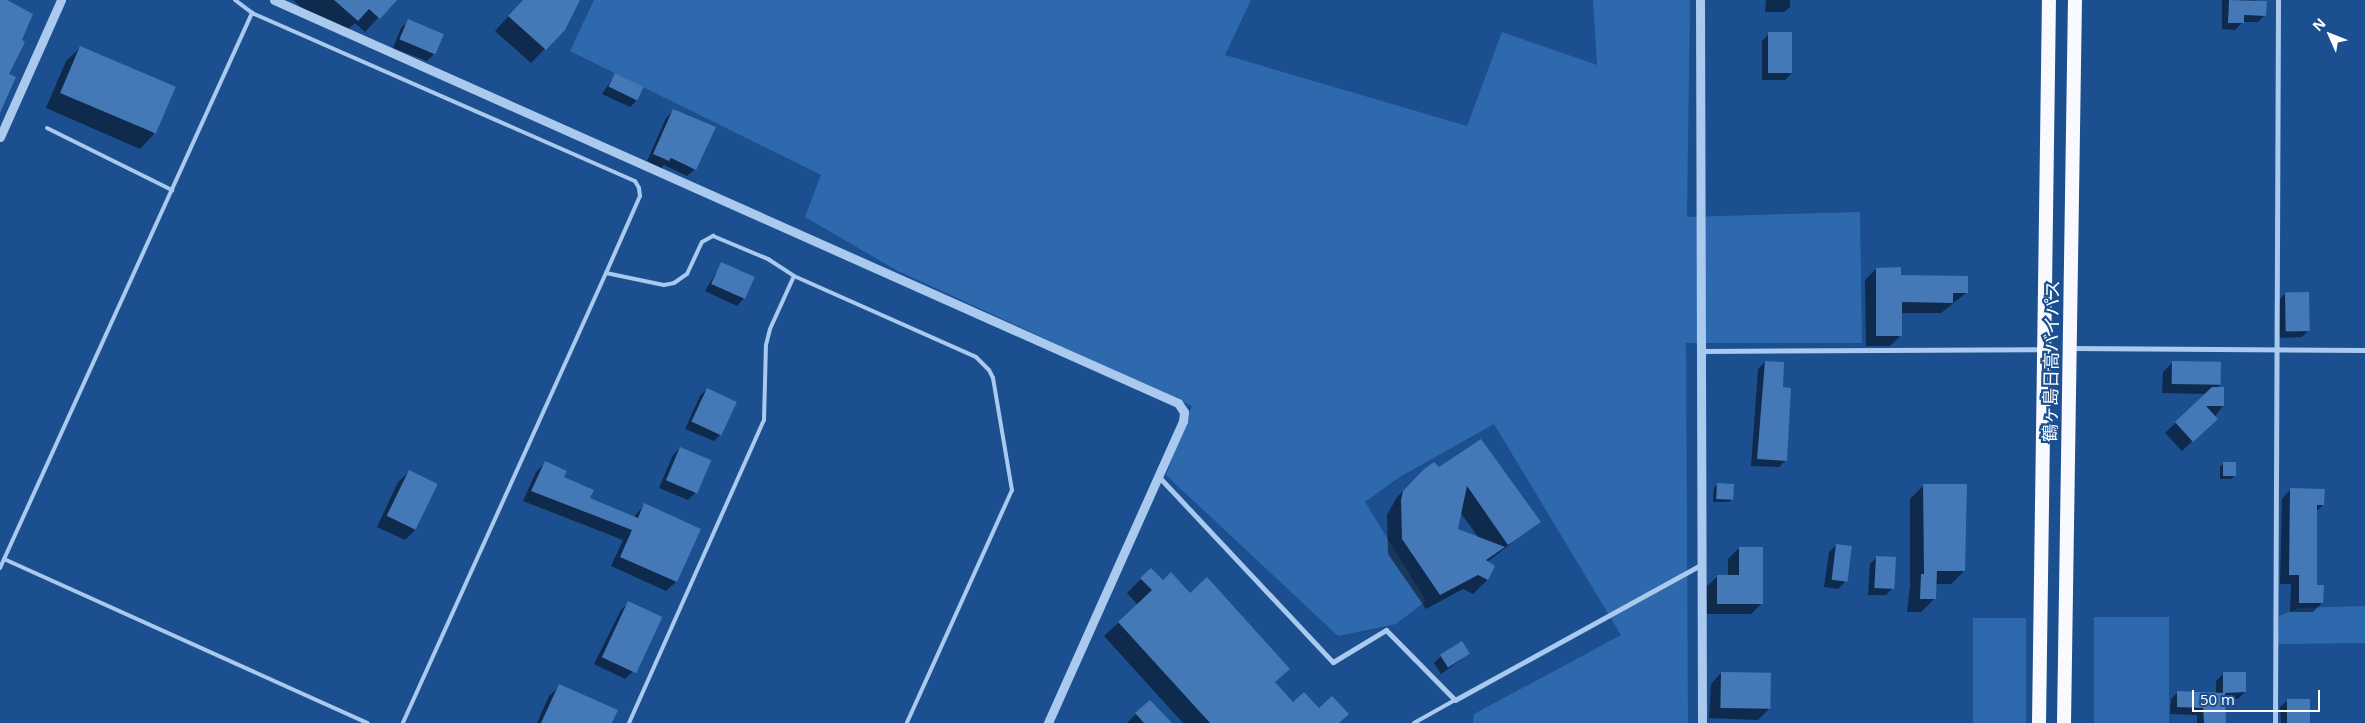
<!DOCTYPE html>
<html>
<head>
<meta charset="utf-8">
<style>
  body { margin:0 }
  #map { position:relative; width:2365px; height:723px; overflow:hidden; background:#1b4f8f; font-family:"Open Sans","Noto Sans JP",sans-serif }
  div>[style] { position:absolute }
  .green>* { inset:0; background:#2e69ad; transform-origin:0 0 }
  .shadow>* { inset:0; background:#0007 }
  .building>* { inset:0; background:#4478b7; transform-origin:0 0 }
  .service>* { height:4px; margin:-2px; padding:0 2px; transform-origin:2px; border-radius:2px; background:#a9c9ee }
  .minor>* { height:5px; margin:-2.5px; padding:0 2.5px; transform-origin:2.5px; border-radius:2.5px; background:#a9c9ee }
  .tertiary>* { height:9px; margin:-4.5px; padding:0 4.5px; transform-origin:4.5px; border-radius:4.5px; background:#a9c9ee }
  .trunk>* { height:14px; margin:-7px; padding:0 7px; transform-origin:7px; border-radius:7px; background:#f8faff }
  span { translate:-50% -50%; white-space:nowrap; text-align:center; line-height:1.15; -webkit-text-stroke:4.5px #1b4f8f; paint-order:stroke }
  .street-label { font-size:18px; color:#fff }
  .north { position:absolute; left:2305px; top:10px; width:50px; height:50px; -webkit-text-stroke:4px #1b4f8f; paint-order:stroke; rotate:314deg; font-size:14px; font-weight:700; line-height:20px; text-align:center; color:#fff }
  .north::after { content:''; display:block; margin:auto; width:18px; height:22px; background:#fff; clip-path:polygon(50% 0,100% 100%,50% 72%,0 100%) }
  .scale { position:absolute; left:2192px; top:690px; width:128px; height:22px; box-sizing:border-box; border:2px solid #fff; border-top:0; padding-left:6px; font-size:15px; line-height:18px; white-space:nowrap; color:#fff; -webkit-text-stroke:4px #1b4f8f; paint-order:stroke }
</style>
</head>
<body>
<div id="map">
  <div class="green">
    <i style="clip-path:polygon(594px 0,1251px 0,1225px 55px,1467px 126px,1502px 32px,1597px 65px,1593px 0,1690px 0,1687px 217px,1860px 212px,1862px 343px,1686px 343px,1688px 723px,1473px 723px,1474px 714px,1621px 635px,1494px 424px,1398px 478px,1365px 502px,1426px 601px,1396px 624px,1338px 636px,1166px 475px,1192px 406px,896px 270px,805px 217px,821px 175px,570px 51px)"></i>
    <i style="clip-path:polygon(2365px 606px,2365px 643px,2278px 644px,2279px 616px,2299px 608px)"></i>
    <i style="left:2094px;top:617px;width:75px;height:106px"></i>
    <i style="left:1973px;top:618px;width:53px;height:105px"></i>
  </div>
  <div class="shadow">
    <i style="clip-path:polygon(293px 0,395px 0,365px 32px,355px 23px,343px 34px,323px 17px,318px 22px)"></i>
    <i style="clip-path:polygon(523px 0,578px 0,564px 29px,531px 63px,495px 31px)"></i>
    <i style="clip-path:polygon(1766px 0,1790px 0,1790px 7px,1784px 12px,1765px 12px)"></i>
    <i style="clip-path:polygon(2222px 0,2257px 0,2265px 15px,2258px 22px,2243px 22px,2235px 30px,2222px 29px)"></i>
    <i style="clip-path:polygon(409px 21px,434px 54px,427px 61px,393px 48px,401px 28px)"></i>
    <i style="clip-path:polygon(1769px 34px,1792px 73px,1785px 80px,1762px 80px,1762px 41px)"></i>
    <i style="clip-path:polygon(81px 47px,154px 134px,140px 149px,46px 108px,66px 61px)"></i>
    <i style="clip-path:polygon(615px 75px,637px 100px,630px 107px,602px 94px)"></i>
    <i style="clip-path:polygon(673px 111px,695px 169px,687px 176px,664px 165px,661px 168px,647px 161px,666px 118px)"></i>
    <i style="clip-path:polygon(722px 263px,744px 298px,737px 306px,705px 291px)"></i>
    <i style="clip-path:polygon(1876px 269px,1900px 276px,1966px 293px,1941px 313px,1901px 313px,1901px 335px,1890px 346px,1866px 346px,1865px 280px)"></i>
    <i style="clip-path:polygon(2285px 294px,2309px 330px,2302px 337px,2279px 338px,2278px 301px)"></i>
    <i style="clip-path:polygon(1765px 362px,1781px 388px,1786px 460px,1779px 467px,1751px 466px,1758px 369px)"></i>
    <i style="clip-path:polygon(2173px 362px,2220px 385px,2216px 388px,2223px 406px,2205px 429px,2182px 451px,2165px 433px,2206px 394px,2162px 393px,2163px 372px)"></i>
    <i style="clip-path:polygon(707px 389px,721px 434px,714px 441px,685px 429px,700px 396px)"></i>
    <i style="clip-path:polygon(680px 448px,695px 493px,688px 500px,659px 488px,673px 455px)"></i>
    <i style="clip-path:polygon(545px 463px,589px 498px,634px 517px,644px 505px,700px 529px,676px 582px,666px 591px,611px 566px,623px 540px,523px 501px,536px 472px)"></i>
    <i style="clip-path:polygon(2223px 464px,2235px 476px,2231px 479px,2220px 479px,2220px 467px)"></i>
    <i style="clip-path:polygon(evenodd,1439px 468px,1539px 522px,1487px 562px,1487px 580px,1473px 594px,1463px 589px,1426px 609px,1388px 554px,1387px 515px,1397px 497px,1412px 482px,1439px 468px,1460px 512px,1479px 538px,1457px 530px,1460px 512px)"></i>
    <i style="clip-path:polygon(409px 472px,415px 530px,405px 540px,377px 527px,398px 482px)"></i>
    <i style="clip-path:polygon(1717px 485px,1732px 499px,1729px 502px,1713px 502px,1714px 488px)"></i>
    <i style="clip-path:polygon(1924px 485px,1964px 571px,1951px 584px,1935px 584px,1935px 598px,1921px 612px,1907px 612px,1910px 586px,1910px 499px)"></i>
    <i style="clip-path:polygon(2291px 489px,2323px 505px,2316px 512px,2315px 586px,2322px 603px,2313px 612px,2290px 612px,2291px 584px,2280px 584px,2282px 499px)"></i>
    <i style="clip-path:polygon(1836px 545px,1845px 582px,1838px 589px,1824px 587px,1829px 552px)"></i>
    <i style="clip-path:polygon(1739px 548px,1762px 603px,1751px 614px,1707px 614px,1706px 587px,1717px 577px,1728px 577px,1728px 559px)"></i>
    <i style="clip-path:polygon(1877px 557px,1893px 588px,1886px 595px,1868px 595px,1870px 564px)"></i>
    <i style="clip-path:polygon(1141px 579px,1163px 582px,1190px 595px,1288px 669px,1274px 683px,1293px 704px,1319px 710px,1338px 723px,1183px 723px,1104px 636px,1138px 605px,1127px 593px)"></i>
    <i style="clip-path:polygon(629px 603px,660px 618px,632px 672px,625px 679px,594px 664px,621px 610px)"></i>
    <i style="clip-path:polygon(1469px 654px,1441px 674px,1434px 663px,1441px 656px)"></i>
    <i style="clip-path:polygon(1721px 673px,1769px 709px,1758px 720px,1709px 718px,1711px 684px)"></i>
    <i style="clip-path:polygon(2223px 674px,2245px 692px,2238px 699px,2224px 699px,2224px 723px,2197px 723px,2197px 715px,2170px 714px,2171px 699px,2178px 692px,2216px 694px,2216px 681px)"></i>
    <i style="clip-path:polygon(560px 686px,610px 723px,537px 723px,549px 696px)"></i>
    <i style="clip-path:polygon(2288px 700px,2309px 723px,2281px 723px,2280px 707px)"></i>
    <i style="clip-path:polygon(1150px 701px,1170px 723px,1127px 723px,1136px 714px)"></i>
  </div>
  <div class="building">
    <i style="clip-path:polygon(0 0,7px 0,33px 14px,22px 40px,25px 42px,9px 74px,16px 77px,0 113px)"></i>
    <i style="clip-path:polygon(334px 0,397px 0,380px 19px,369px 9px,358px 21px)"></i>
    <i style="clip-path:polygon(523px 0,580px 0,565px 30px,546px 50px,508px 16px)"></i>
    <i style="clip-path:polygon(2229px 0,2267px 1px,2266px 16px,2244px 15px,2244px 23px,2228px 23px)"></i>
    <i style="left:408px;top:19px;width:39px;height:22px;rotate:23deg"></i>
    <i style="left:1768px;top:32px;width:24px;height:41px"></i>
    <i style="left:80px;top:46px;width:104px;height:51px;rotate:23deg"></i>
    <i style="left:615px;top:73px;width:32px;height:15px;rotate:26deg"></i>
    <i style="clip-path:polygon(673px 109px,716px 127px,696px 170px,671px 158px,669px 161px,653px 154px)"></i>
    <i style="left:721px;top:262px;width:37px;height:24px;rotate:24deg"></i>
    <i style="clip-path:polygon(1901px 267px,1901px 275px,1968px 276px,1968px 293px,1953px 293px,1953px 303px,1902px 302px,1902px 336px,1876px 336px,1876px 268px)"></i>
    <i style="left:2309px;top:292px;width:39px;height:24px;rotate:89deg"></i>
    <i style="clip-path:polygon(1765px 361px,1784px 362px,1783px 387px,1791px 388px,1787px 461px,1757px 459px)"></i>
    <i style="left:2172px;top:361px;width:49px;height:23px;rotate:1deg"></i>
    <i style="clip-path:polygon(2212px 387px,2224px 387px,2224px 406px,2206px 406px,2218px 419px,2193px 442px,2175px 422px)"></i>
    <i style="left:707px;top:388px;width:33px;height:37px;rotate:25deg"></i>
    <i style="clip-path:polygon(1481px 439px,1541px 522px,1508px 545px,1467px 486px,1458px 529px,1505px 547px,1486px 560px,1495px 566px,1488px 580px,1478px 575px,1440px 595px,1402px 539px,1401px 500px,1403px 491px,1423px 470px,1434px 462px,1439px 467px)"></i>
    <i style="left:680px;top:447px;width:34px;height:36px;rotate:23deg"></i>
    <i style="clip-path:polygon(545px 461px,567px 471px,564px 477px,594px 490px,590px 498px,638px 518px,644px 503px,701px 529px,677px 582px,620px 557px,632px 530px,531px 491px)"></i>
    <i style="left:2223px;top:462px;width:13px;height:14px"></i>
    <i style="left:409px;top:470px;width:32px;height:51px;rotate:26deg"></i>
    <i style="left:1717px;top:483px;width:17px;height:16px;rotate:3deg"></i>
    <i style="clip-path:polygon(1923px 484px,1967px 484px,1965px 571px,1937px 571px,1936px 599px,1920px 599px,1921px 574px,1924px 574px)"></i>
    <i style="clip-path:polygon(2290px 488px,2325px 489px,2324px 505px,2317px 505px,2317px 585px,2324px 585px,2323px 603px,2299px 603px,2299px 575px,2289px 575px)"></i>
    <i style="left:1836px;top:544px;width:16px;height:36px;rotate:7deg"></i>
    <i style="clip-path:polygon(1739px 547px,1763px 547px,1763px 604px,1717px 604px,1717px 575px,1739px 575px)"></i>
    <i style="left:1876px;top:556px;width:20px;height:32px;rotate:3deg"></i>
    <i style="clip-path:polygon(1151px 568px,1163px 580px,1171px 572px,1190px 593px,1207px 577px,1290px 669px,1275px 682px,1293px 702px,1304px 692px,1319px 708px,1332px 696px,1349px 714px,1339px 723px,1210px 723px,1118px 622px,1152px 590px,1140px 578px)"></i>
    <i style="left:628px;top:601px;width:38px;height:62px;rotate:25deg"></i>
    <i style="left:1462px;top:641px;width:15px;height:26px;rotate:58deg"></i>
    <i style="left:1721px;top:672px;width:50px;height:36px;rotate:1deg"></i>
    <i style="clip-path:polygon(2223px 672px,2246px 672px,2246px 692px,2225px 693px,2226px 723px,2204px 723px,2203px 708px,2177px 707px,2177px 691px,2223px 693px)"></i>
    <i style="clip-path:polygon(559px 684px,618px 710px,612px 723px,541px 723px)"></i>
    <i style="left:2287px;top:699px;width:23px;height:24px"></i>
    <i style="clip-path:polygon(1150px 700px,1172px 723px,1144px 723px,1135px 713px)"></i>
  </div>
  <div class="service">
    <i style="left:235px;top:0;width:21px;rotate:37deg"></i>
    <i style="left:252px;top:13px;width:418px;rotate:23.7deg"></i>
    <i style="left:635px;top:181px;width:8px;rotate:60deg"></i>
    <i style="left:639px;top:188px;width:8px;rotate:83deg"></i>
    <i style="left:640px;top:196px;width:84px;rotate:113.8deg"></i>
    <i style="left:606px;top:273px;width:494px;rotate:114.3deg"></i>
    <i style="left:47px;top:128px;width:140px;rotate:26.4deg"></i>
    <i style="left:606px;top:273px;width:59px;rotate:11.7deg"></i>
    <i style="left:664px;top:285px;width:10px;rotate:-11deg"></i>
    <i style="left:674px;top:283px;width:16px;rotate:-35deg"></i>
    <i style="left:687px;top:274px;width:35px;rotate:-65deg"></i>
    <i style="left:702px;top:242px;width:13px;rotate:-29deg"></i>
    <i style="left:713px;top:236px;width:60px;rotate:22.7deg"></i>
    <i style="left:768px;top:259px;width:31px;rotate:33deg"></i>
    <i style="left:794px;top:276px;width:199px;rotate:24deg"></i>
    <i style="left:976px;top:357px;width:18px;rotate:45deg"></i>
    <i style="left:989px;top:370px;width:9px;rotate:63deg"></i>
    <i style="left:993px;top:378px;width:114px;rotate:80.4deg"></i>
    <i style="left:1012px;top:490px;width:256px;rotate:114.3deg"></i>
    <i style="left:4px;top:559px;width:399px;rotate:24.3deg"></i>
    <i style="left:0;top:568px;width:610px;rotate:-65.58deg"></i>
    <i style="left:629px;top:723px;width:332px;rotate:-66deg"></i>
    <i style="left:764px;top:420px;width:75px;rotate:-88.5deg"></i>
    <i style="left:766px;top:345px;width:16px;rotate:-76deg"></i>
    <i style="left:770px;top:329px;width:58px;rotate:-65.6deg"></i>
    <i style="left:1414px;top:723px;width:47px;rotate:-29.3deg"></i>
  </div>
  <div class="minor">
    <i style="left:2070px;top:348px;width:295px;rotate:0.4deg"></i>
    <i style="left:1702px;top:351px;width:342px;rotate:-0.3deg"></i>
    <i style="left:1159px;top:477px;width:254px;rotate:46.8deg"></i>
    <i style="left:1333px;top:662px;width:62px;rotate:-31.1deg"></i>
    <i style="left:1386px;top:630px;width:98px;rotate:45.4deg"></i>
    <i style="left:1455px;top:700px;width:281px;rotate:-28.8deg"></i>
    <i style="left:2275px;top:723px;width:723px;rotate:-89.76deg"></i>
  </div>
  <div class="tertiary">
    <i style="left:274px;top:0;width:990px;rotate:24.03deg"></i>
    <i style="left:1178px;top:403px;width:11px;rotate:56deg"></i>
    <i style="left:1184px;top:412px;width:9px;rotate:96deg"></i>
    <i style="left:1183px;top:421px;width:331px;rotate:114.1deg"></i>
    <i style="left:1700px;top:0;width:723px;rotate:89.84deg"></i>
    <i style="left:0;top:137px;width:150px;rotate:-66deg"></i>
  </div>
  <div class="trunk">
    <i style="left:2039px;top:723px;width:723px;rotate:-89.21deg"></i>
    <i style="left:2064px;top:723px;width:723px;rotate:-89.13deg"></i>
  </div>
  <div class="street-label">
    <span style="left:2051px;top:361px;rotate:-89deg">鶴ヶ島日高バイパス</span>
  </div>
  <div class="north">N</div>
  <div class="scale">50 m</div>
</div>
</body>
</html>
